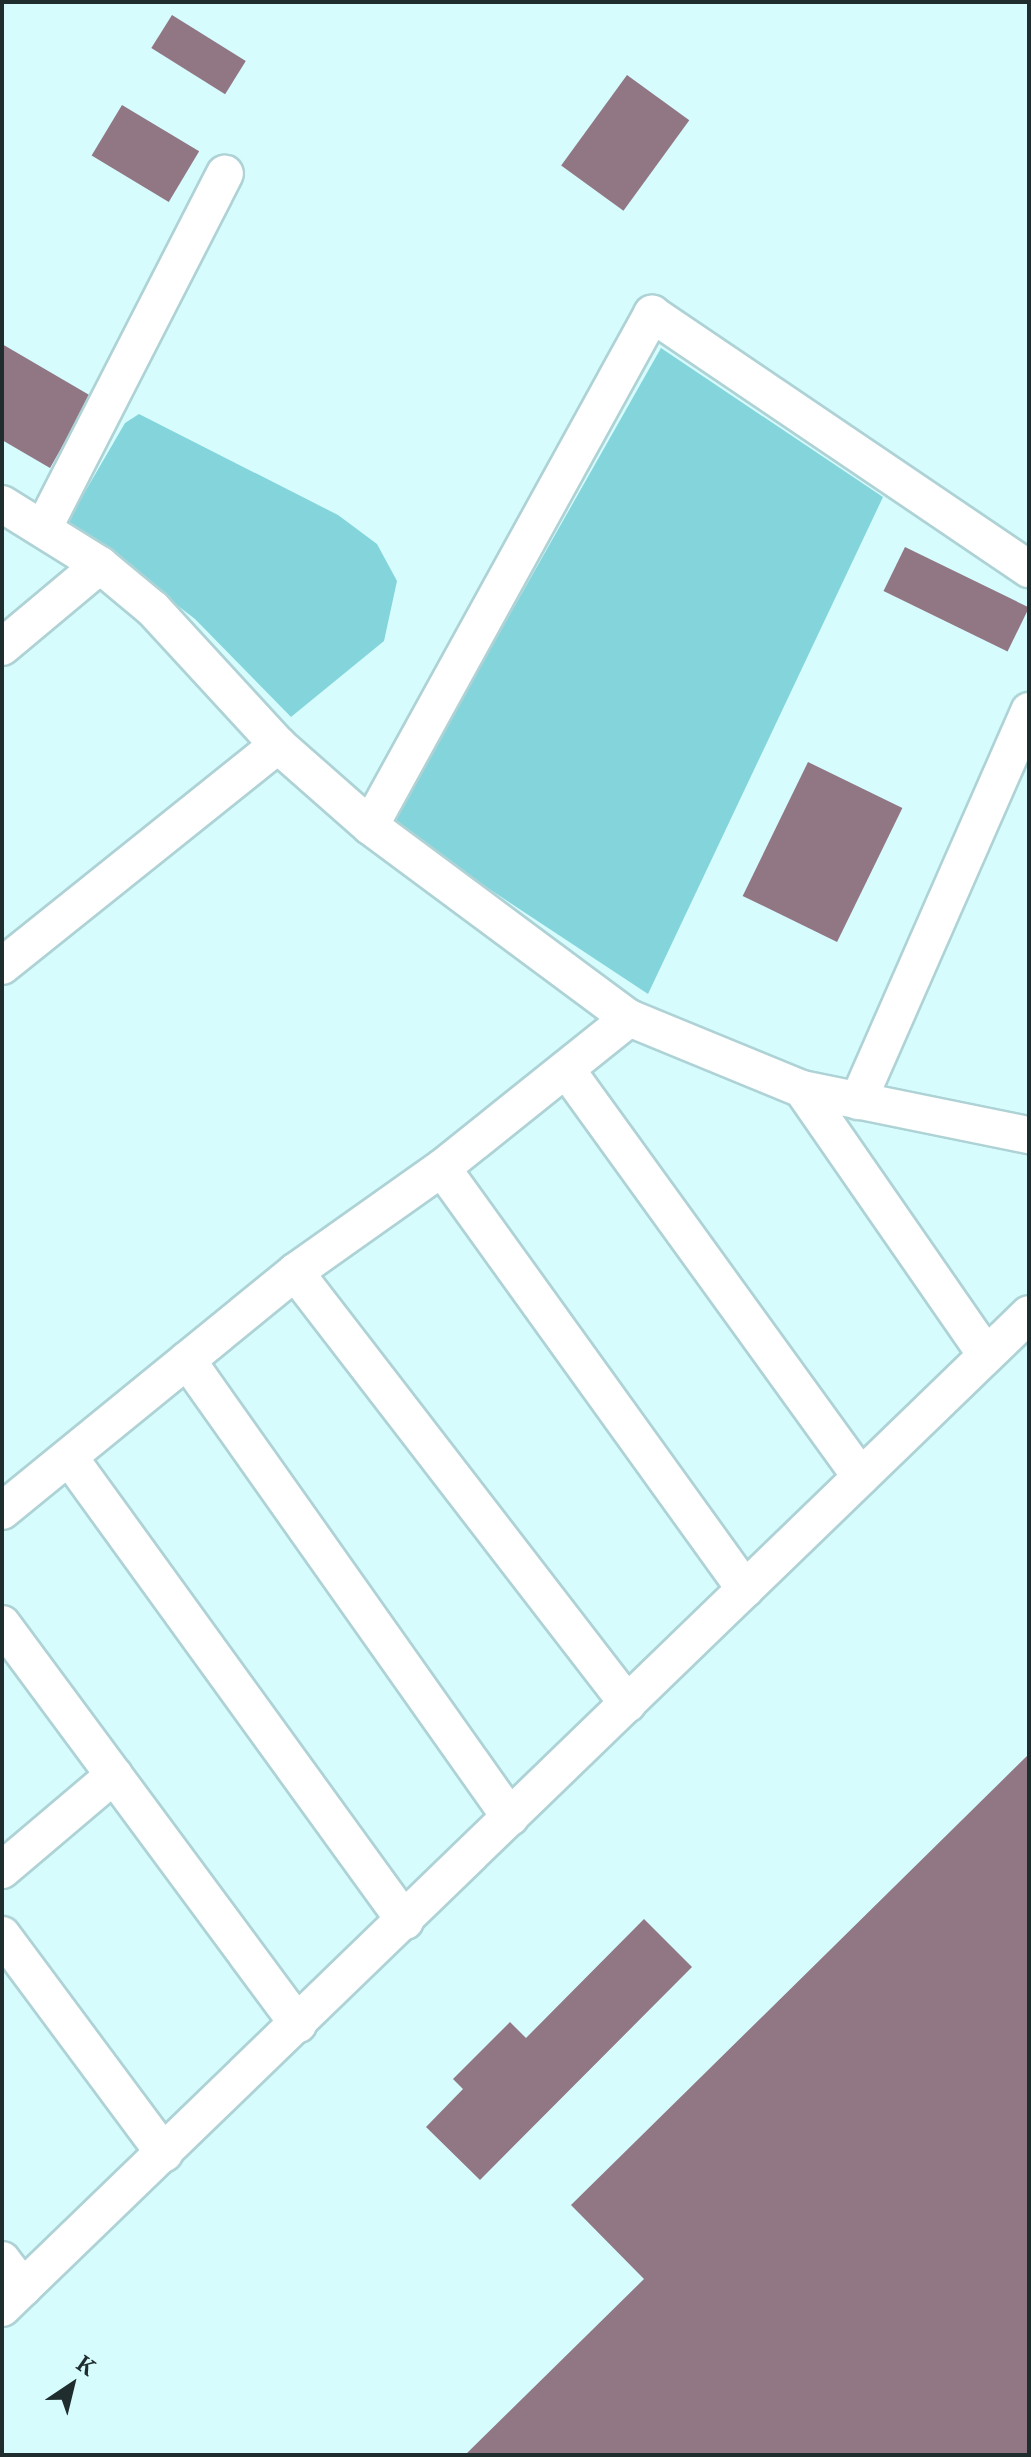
<!DOCTYPE html>
<html>
<head>
<meta charset="utf-8">
<style>
  body { margin:0 }
  #map { position:relative; width:1031px; height:2457px; overflow:hidden; background:#d6fcfe; font-family:Merriweather,serif }
  div>[style] { position:absolute }
  .green>* { inset:0; background:#84d5db }
  .building>* { inset:0; background:#917684; transform-origin:0 0 }
  .roads { filter:drop-shadow(2px 0 #aed2d5) drop-shadow(-2px 0 #aed2d5) drop-shadow(0 2px #aed2d5) drop-shadow(0 -2px #aed2d5) }
  .minor>* { height:36px; margin:-18px; padding:0 18px; transform-origin:18px; border-radius:18px; background:#fff }
  span { translate:-50% -50%; white-space:nowrap; text-align:center; line-height:1.15; -webkit-text-stroke:8px #d6fcfe; paint-order:stroke }
  .frame { position:absolute; inset:0; border:4px solid #1f2d2e; pointer-events:none }
  .north { position:absolute; left:32px; top:2345px; width:80px; height:80px; -webkit-text-stroke:6px #d6fcfe; paint-order:stroke; rotate:35deg; font-size:22px; font-weight:700; line-height:32px; text-align:center; color:#1f2d2e }
  .north::after { content:''; display:block; margin:auto; width:28px; height:36px; background:#1f2d2e; clip-path:polygon(50% 0,100% 100%,50% 72%,0 100%) }
</style>
</head>
<body>
<div id="map">
  <div class="green">
    <i style="clip-path:polygon(661px 348px,883px 497px,648px 994px,391px 824px)"></i>
    <i style="clip-path:polygon(139px 414px,338px 515px,377px 544px,397px 581px,384px 641px,291px 717px,195px 619px,68px 521px,125px 423px)"></i>
  </div>
  <div class="building">
    <i style="left:172px;top:15px;width:87px;height:39px;rotate:32deg"></i>
    <i style="left:627px;top:75px;width:77px;height:112px;rotate:36deg"></i>
    <i style="left:122px;top:105px;width:90px;height:59px;rotate:31deg"></i>
    <i style="clip-path:polygon(2px 344px,91px 396px,50px 468px,2px 440px)"></i>
    <i style="left:905px;top:547px;width:138px;height:49px;rotate:26deg"></i>
    <i style="left:808px;top:762px;width:105px;height:149px;rotate:26deg"></i>
    <i style="clip-path:polygon(1029px 1754px,1029px 2455px,465px 2455px,644px 2279px,571px 2205px)"></i>
    <i style="clip-path:polygon(644px 1919px,692px 1967px,480px 2180px,426px 2127px,463px 2089px,453px 2079px,510px 2022px,526px 2038px)"></i>
  </div>
  <div class="roads">
    <div class="minor">
      <i style="left:2px;top:504px;width:115px;rotate:31.9deg"></i>
      <i style="left:100px;top:565px;width:69px;rotate:39.7deg"></i>
      <i style="left:153px;top:609px;width:185px;rotate:47.4deg"></i>
      <i style="left:278px;top:745px;width:123px;rotate:41.4deg"></i>
      <i style="left:370px;top:826px;width:322px;rotate:36.6deg"></i>
      <i style="left:629px;top:1018px;width:187px;rotate:22.3deg"></i>
      <i style="left:802px;top:1089px;width:232px;rotate:11.5deg"></i>
      <i style="left:44px;top:527px;width:397px;rotate:-62.9deg"></i>
      <i style="left:2px;top:647px;width:128px;rotate:-39.9deg"></i>
      <i style="left:370px;top:826px;width:585px;rotate:-61.15deg"></i>
      <i style="left:652px;top:314px;width:455px;rotate:34.1deg"></i>
      <i style="left:2px;top:966px;width:354px;rotate:-38.7deg"></i>
      <i style="left:566px;top:1069px;width:503px;rotate:54.13deg"></i>
      <i style="left:802px;top:1089px;width:323px;rotate:55.3deg"></i>
      <i style="left:858px;top:1101px;width:426px;rotate:-66.3deg"></i>
      <i style="left:442px;top:1168px;width:519px;rotate:54.26deg"></i>
      <i style="left:295px;top:1272px;width:545px;rotate:52.37deg"></i>
      <i style="left:187px;top:1360px;width:560px;rotate:54.75deg"></i>
      <i style="left:69px;top:1457px;width:573px;rotate:54.09deg"></i>
      <i style="left:2px;top:1511px;width:378px;rotate:-39.2deg"></i>
      <i style="left:295px;top:1272px;width:180px;rotate:-35.3deg"></i>
      <i style="left:442px;top:1168px;width:240px;rotate:-38.7deg"></i>
      <i style="left:2px;top:1624px;width:498px;rotate:53.5deg"></i>
      <i style="left:2px;top:1870px;width:147px;rotate:-40.3deg"></i>
      <i style="left:2px;top:1935px;width:272px;rotate:53.4deg"></i>
      <i style="left:2px;top:2260px;width:35px;rotate:53deg"></i>
      <i style="left:2px;top:2308px;width:1429px;rotate:-44.06deg"></i>
    </div>
  </div>
  <div class="frame"></div>
  <div class="north">K</div>
</div>
</body>
</html>
